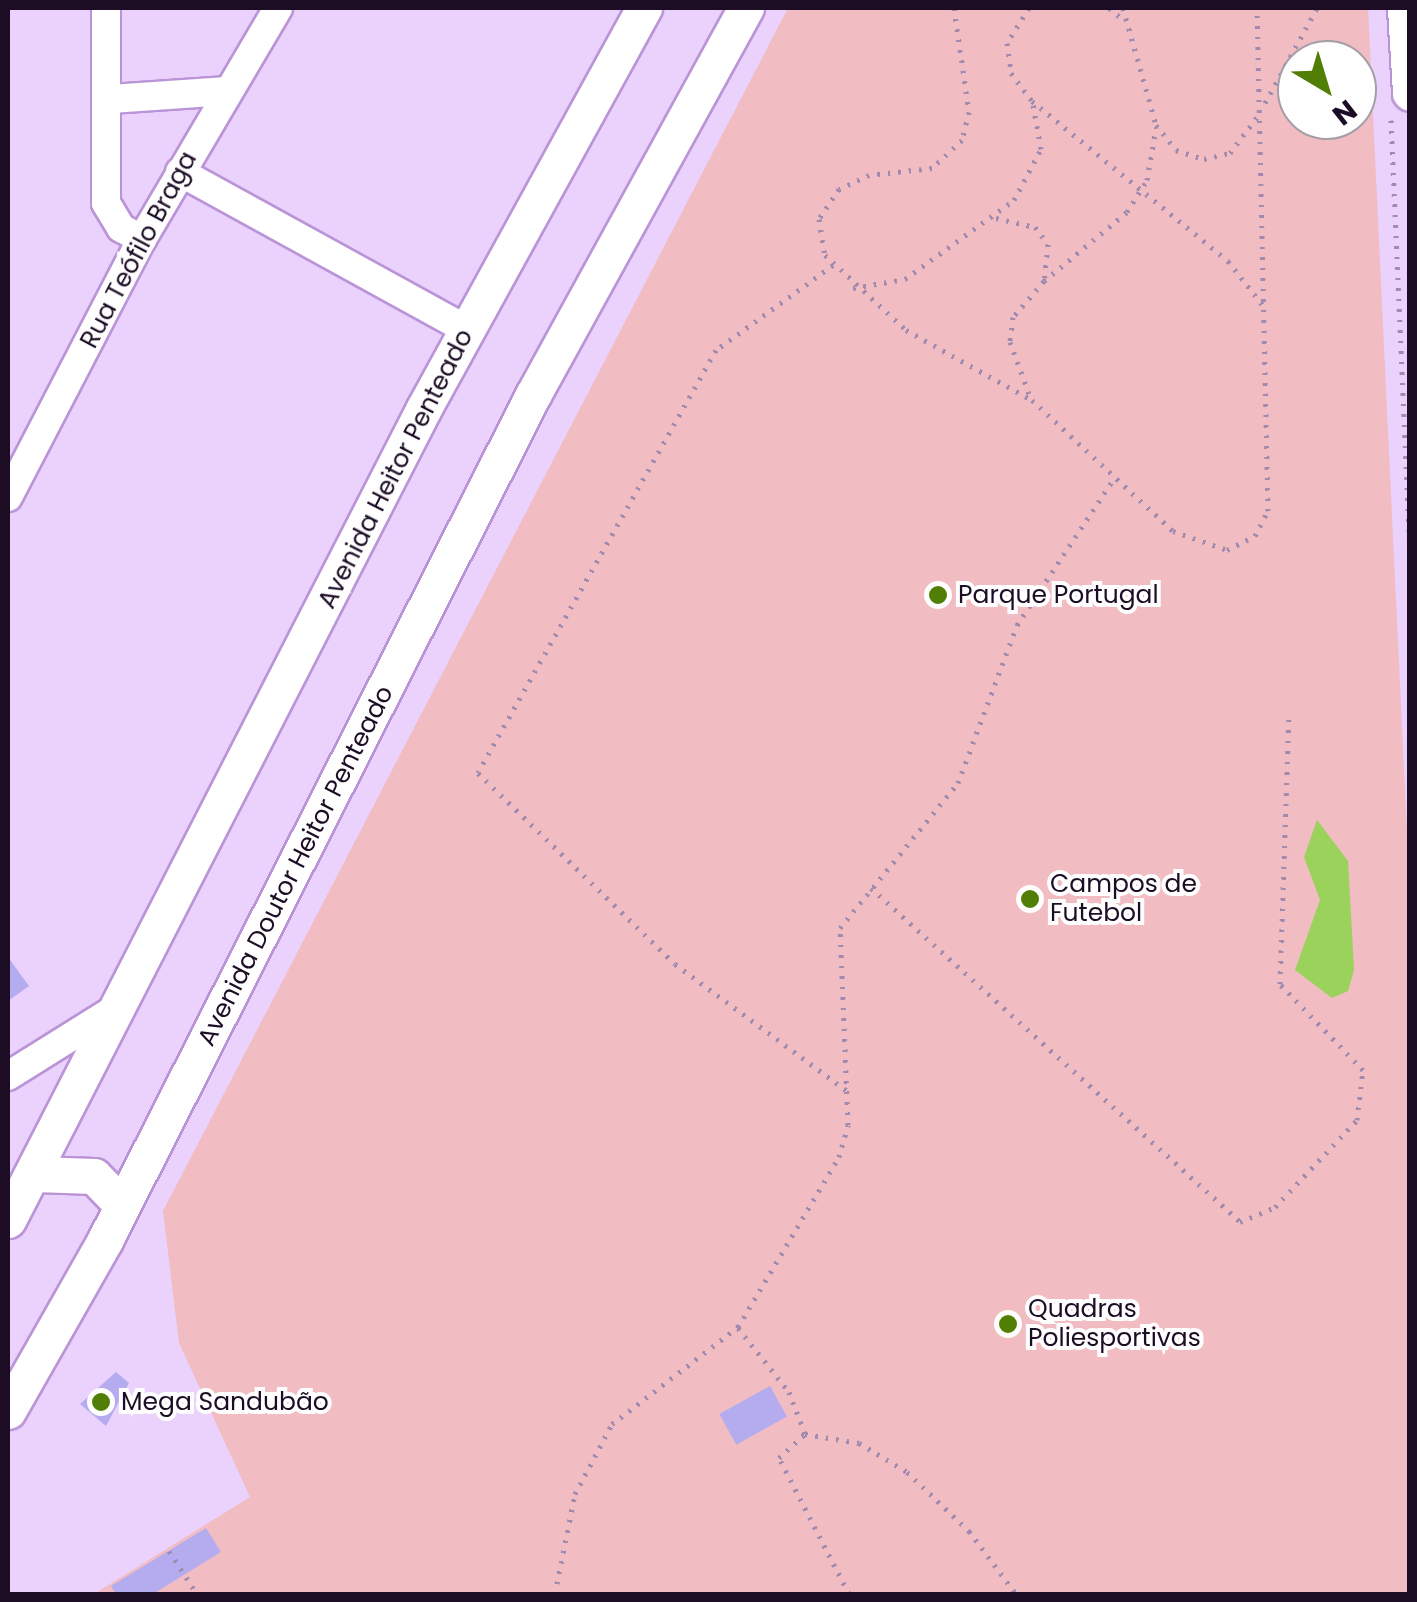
<!DOCTYPE html>
<html>
<head>
<meta charset="utf-8">
<style>
  body { margin:0 }
  #map { position:relative; width:1417px; height:1602px; overflow:hidden; background:#ead2fc; font-family:Poppins,sans-serif }
  div>[style] { position:absolute }
  .green>* { inset:0; background:#f1bcc2 }
  .water>* { inset:0; background:#9ad25b }
  .building>* { inset:0; background:#b5acf0; transform-origin:0 0 }
  .path>* { height:5px; margin-top:-2.5px; transform-origin:0; background:repeating-linear-gradient(90deg,#a08baf 0 2.5px,transparent 0 10.5px) }
  .roads { filter:drop-shadow(2px 0 #bb94d7) drop-shadow(-2px 0 #bb94d7) drop-shadow(0 2px #bb94d7) drop-shadow(0 -2px #bb94d7) }
  .minor>* { height:28px; margin:-14px; padding:0 14px; transform-origin:14px; border-radius:14px; background:#fff }
  .major>* { height:35px; margin:-17.5px; padding:0 17.5px; transform-origin:17.5px; border-radius:17.5px; background:#fff }
  .dots>* { width:28px; height:28px; translate:-50% -50%; box-sizing:border-box; border:5px solid #fefefe; border-radius:50% }
  span { translate:-50% -50%; white-space:nowrap; text-align:center; line-height:1.15; -webkit-text-stroke:8px #fefefe; paint-order:stroke }
  .street-label { font-size:25px; color:#1c0d25 }
  .poi-label { font-size:25px; color:#1c0d25 }
  .left { translate:0 -50%; text-align:left }
  .frame { position:absolute; inset:0; border:10px solid #1c0d25; pointer-events:none }
  .north { position:absolute; left:1277px; top:40px; width:100px; height:100px; box-sizing:border-box; background:#fefefe; border:2px solid #a49ea7; border-radius:50%; rotate:142deg; font-size:28px; font-weight:700; line-height:40px; text-align:center; color:#1c0d25 }
  .north::after { content:''; display:block; margin:auto; width:35px; height:45px; background:#517e05; clip-path:polygon(50% 0,100% 100%,50% 72%,0 100%) }
</style>
</head>
<body>
<div id="map">
  <div class="green">
    <i style="clip-path:polygon(evenodd,788px 8px,1368px 8px,1409px 875px,1409px 1594px,94px 1594px,250px 1497px,179px 1343px,163px 1211px,788px 8px,1297px 60px,1357px 60px,1357px 120px,1297px 120px,1297px 60px)"></i>
  </div>
  <div class="water">
    <i style="clip-path:polygon(1317px 820px,1348px 861px,1354px 970px,1348px 991px,1332px 998px,1295px 970px,1320px 900px,1304px 857px)"></i>
  </div>
  <div class="building">
    <i style="clip-path:polygon(8px 957px,29px 986px,8px 1001px)"></i>
    <i style="clip-path:polygon(116px 1372px,129px 1383px,106px 1426px,80px 1404px)"></i>
    <i style="left:770px;top:1386px;width:35px;height:58px;rotate:61deg"></i>
    <i style="clip-path:polygon(206px 1528px,221px 1552px,153px 1594px,116px 1594px,111px 1586px)"></i>
  </div>
  <div class="path">
    <i style="left:954px;top:8px;width:105px;rotate:81.8deg"></i>
    <i style="left:969px;top:112px;width:29px;rotate:104deg"></i>
    <i style="left:962px;top:140px;width:41px;rotate:137deg"></i>
    <i style="left:932px;top:168px;width:63px;rotate:173.7deg"></i>
    <i style="left:869px;top:175px;width:33px;rotate:155deg"></i>
    <i style="left:839px;top:189px;width:36px;rotate:124deg"></i>
    <i style="left:819px;top:219px;width:36px;rotate:81deg"></i>
    <i style="left:825px;top:255px;width:110px;rotate:42.8deg"></i>
    <i style="left:906px;top:330px;width:144px;rotate:29.1deg"></i>
    <i style="left:1032px;top:400px;width:192px;rotate:42.9deg"></i>
    <i style="left:1173px;top:531px;width:57px;rotate:19.4deg"></i>
    <i style="left:1227px;top:550px;width:31px;rotate:-27deg"></i>
    <i style="left:1255px;top:536px;width:28px;rotate:-63deg"></i>
    <i style="left:1268px;top:511px;width:503px;rotate:-91.25deg"></i>
    <i style="left:1029px;top:8px;width:41px;rotate:122.2deg"></i>
    <i style="left:1007px;top:43px;width:30px;rotate:82deg"></i>
    <i style="left:1011px;top:73px;width:35px;rotate:53deg"></i>
    <i style="left:1032px;top:101px;width:253px;rotate:39.2deg"></i>
    <i style="left:1228px;top:261px;width:60px;rotate:51.8deg"></i>
    <i style="left:1109px;top:8px;width:21px;rotate:39deg"></i>
    <i style="left:1123px;top:8px;width:122px;rotate:74.2deg"></i>
    <i style="left:1156px;top:125px;width:32px;rotate:51deg"></i>
    <i style="left:1176px;top:150px;width:29px;rotate:18deg"></i>
    <i style="left:1204px;top:159px;width:27px;rotate:-13deg"></i>
    <i style="left:1230px;top:153px;width:50px;rotate:-53.1deg"></i>
    <i style="left:1265px;top:103px;width:108px;rotate:-61.3deg"></i>
    <i style="left:1391px;top:120px;width:437px;rotate:87.5deg"></i>
    <i style="left:996px;top:218px;width:40px;rotate:13deg"></i>
    <i style="left:1035px;top:227px;width:21px;rotate:53deg"></i>
    <i style="left:1048px;top:244px;width:37px;rotate:96deg"></i>
    <i style="left:1044px;top:281px;width:48px;rotate:130.7deg"></i>
    <i style="left:1013px;top:317px;width:25px;rotate:97deg"></i>
    <i style="left:1010px;top:342px;width:55px;rotate:69.9deg"></i>
    <i style="left:833px;top:265px;width:145px;rotate:144deg"></i>
    <i style="left:716px;top:350px;width:485px;rotate:119.4deg"></i>
    <i style="left:478px;top:773px;width:274px;rotate:44.1deg"></i>
    <i style="left:675px;top:964px;width:214px;rotate:36.4deg"></i>
    <i style="left:1044px;top:281px;width:108px;rotate:-39.7deg"></i>
    <i style="left:1127px;top:212px;width:38px;rotate:-58deg"></i>
    <i style="left:1147px;top:180px;width:53px;rotate:-80.2deg"></i>
    <i style="left:853px;top:288px;width:53px;rotate:-9.8deg"></i>
    <i style="left:905px;top:279px;width:135px;rotate:-35.9deg"></i>
    <i style="left:1014px;top:200px;width:58px;rotate:-62.1deg"></i>
    <i style="left:1041px;top:149px;width:46px;rotate:-100.1deg"></i>
    <i style="left:871px;top:888px;width:498px;rotate:42.1deg"></i>
    <i style="left:1240px;top:1222px;width:38px;rotate:-23deg"></i>
    <i style="left:1275px;top:1207px;width:120px;rotate:-46.7deg"></i>
    <i style="left:1357px;top:1120px;width:50px;rotate:-83.2deg"></i>
    <i style="left:1363px;top:1070px;width:120px;rotate:-134deg"></i>
    <i style="left:1280px;top:984px;width:265px;rotate:-88.1deg"></i>
    <i style="left:738px;top:1328px;width:82px;rotate:51.4deg"></i>
    <i style="left:789px;top:1392px;width:45px;rotate:69.1deg"></i>
    <i style="left:169px;top:1551px;width:51px;rotate:56.9deg"></i>
    <i style="left:555px;top:1594px;width:102px;rotate:-78.7deg"></i>
    <i style="left:575px;top:1494px;width:79px;rotate:-62.1deg"></i>
    <i style="left:612px;top:1424px;width:159px;rotate:-37.6deg"></i>
    <i style="left:738px;top:1327px;width:198px;rotate:-59.3deg"></i>
    <i style="left:839px;top:1157px;width:33px;rotate:-74deg"></i>
    <i style="left:848px;top:1125px;width:197px;rotate:-92.3deg"></i>
    <i style="left:840px;top:928px;width:187px;rotate:-50.9deg"></i>
    <i style="left:958px;top:783px;width:169px;rotate:-69.5deg"></i>
    <i style="left:1017px;top:625px;width:178px;rotate:-56.5deg"></i>
    <i style="left:849px;top:1594px;width:153px;rotate:-117.2deg"></i>
    <i style="left:779px;top:1458px;width:35px;rotate:-43deg"></i>
    <i style="left:805px;top:1434px;width:55px;rotate:9.5deg"></i>
    <i style="left:859px;top:1443px;width:56px;rotate:31.1deg"></i>
    <i style="left:907px;top:1472px;width:86px;rotate:43.6deg"></i>
    <i style="left:969px;top:1531px;width:79px;rotate:53.3deg"></i>
  </div>
  <div class="roads">
    <div class="minor">
      <i style="left:106px;top:8px;width:195px;rotate:90deg"></i>
      <i style="left:106px;top:203px;width:29px;rotate:59deg"></i>
      <i style="left:121px;top:228px;width:24px;rotate:28deg"></i>
      <i style="left:110px;top:99px;width:118px;rotate:-3.9deg"></i>
      <i style="left:180px;top:172px;width:328px;rotate:28.8deg"></i>
      <i style="left:8px;top:497px;width:291px;rotate:-62.6deg"></i>
      <i style="left:142px;top:239px;width:268px;rotate:-59.5deg"></i>
      <i style="left:8px;top:1076px;width:123px;rotate:-32deg"></i>
    </div>
    <div class="major">
      <i style="left:1405px;top:8px;width:85px;rotate:86.6deg"></i>
      <i style="left:35px;top:1174px;width:59px;rotate:1.9deg"></i>
      <i style="left:94px;top:1176px;width:40px;rotate:46deg"></i>
      <i style="left:8px;top:1220px;width:912px;rotate:-62.87deg"></i>
      <i style="left:424px;top:408px;width:457px;rotate:-61.2deg"></i>
      <i style="left:8px;top:1411px;width:197px;rotate:-60.4deg"></i>
      <i style="left:105px;top:1240px;width:947px;rotate:-63.14deg"></i>
      <i style="left:533px;top:395px;width:442px;rotate:-61.2deg"></i>
    </div>
  </div>
  <div class="dots">
    <i style="left:938px;top:595px;background:#517e05"></i>
    <i style="left:1030px;top:899px;background:#517e05"></i>
    <i style="left:1008px;top:1324px;background:#517e05"></i>
    <i style="left:101px;top:1402px;background:#517e05"></i>
  </div>
  <div class="street-label">
    <span style="left:139px;top:250px;rotate:-62deg">Rua Teófilo Braga</span>
    <span style="left:396px;top:469px;rotate:-63deg">Avenida Heitor Penteado</span>
    <span style="left:296px;top:866px;rotate:-63deg">Avenida Doutor Heitor Penteado</span>
  </div>
  <div class="poi-label">
    <span class="left" style="left:958px;top:595px">Parque Portugal</span>
    <span class="left" style="left:1050px;top:899px">Campos de<br>Futebol</span>
    <span class="left" style="left:1028px;top:1324px">Quadras<br>Poliesportivas</span>
    <span class="left" style="left:121px;top:1402px">Mega Sandubão</span>
  </div>
  <div class="frame"></div>
  <div class="north">N</div>
</div>
</body>
</html>
